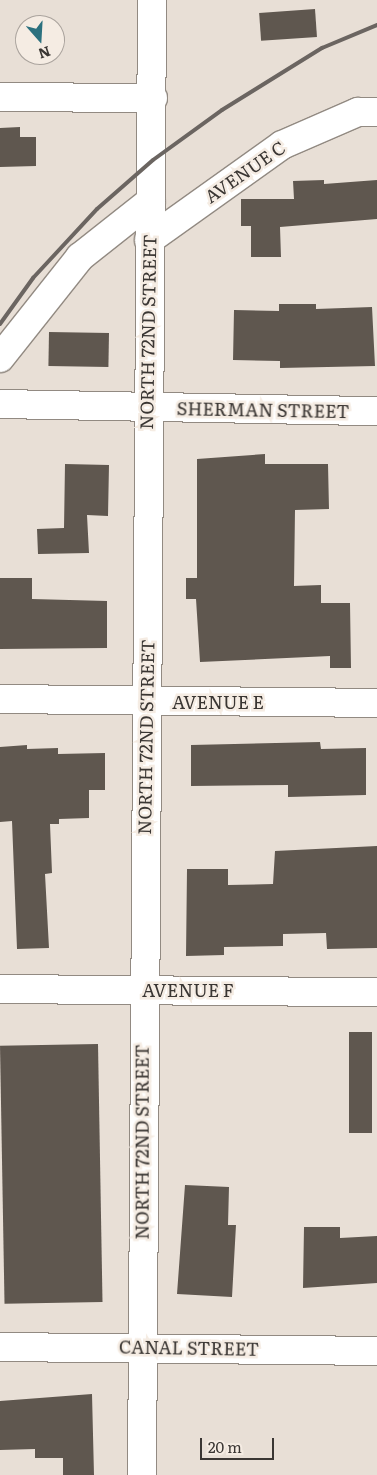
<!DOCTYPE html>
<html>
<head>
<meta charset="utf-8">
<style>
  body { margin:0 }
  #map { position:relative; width:377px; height:1475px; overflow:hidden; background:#e8dfd6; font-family:Literata,serif }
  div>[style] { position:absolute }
  .building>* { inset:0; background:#5f574f; transform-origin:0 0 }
  .roads { filter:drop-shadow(1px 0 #928a82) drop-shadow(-1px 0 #928a82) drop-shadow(0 1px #928a82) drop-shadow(0 -1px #928a82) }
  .minor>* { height:28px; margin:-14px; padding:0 14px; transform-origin:14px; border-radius:14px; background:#fff }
  .tertiary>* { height:28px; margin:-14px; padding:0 14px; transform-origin:14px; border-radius:14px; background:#fff }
  .rail>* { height:4px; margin:-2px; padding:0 2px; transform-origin:2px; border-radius:2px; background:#6b6561 }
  span { translate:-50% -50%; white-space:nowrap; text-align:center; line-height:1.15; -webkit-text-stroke:5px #f5ece3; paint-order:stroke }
  .street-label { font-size:18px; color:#3a3633 }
  .north { position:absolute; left:15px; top:15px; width:50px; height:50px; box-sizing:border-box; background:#f5ece3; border:1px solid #aaa39d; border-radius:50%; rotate:161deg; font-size:14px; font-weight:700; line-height:20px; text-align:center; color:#3a3633 }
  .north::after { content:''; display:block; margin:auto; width:18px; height:22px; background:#2c717f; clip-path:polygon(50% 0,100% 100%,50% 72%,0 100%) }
  .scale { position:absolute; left:200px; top:1438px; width:74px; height:22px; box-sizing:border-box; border:2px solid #3a3633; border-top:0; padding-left:6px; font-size:15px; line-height:18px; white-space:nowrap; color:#3a3633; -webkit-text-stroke:4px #f5ece3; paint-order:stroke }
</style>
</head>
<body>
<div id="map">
  <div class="building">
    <i style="left:315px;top:9px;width:28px;height:56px;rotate:86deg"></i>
    <i style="clip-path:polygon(20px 127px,20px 137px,36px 137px,36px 166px,0 167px,0 128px)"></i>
    <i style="clip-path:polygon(324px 180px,324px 184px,377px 180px,377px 219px,280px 227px,281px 257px,251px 257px,251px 226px,241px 226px,241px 199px,294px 199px,293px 181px)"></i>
    <i style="clip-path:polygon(279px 304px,316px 304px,316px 309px,372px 307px,375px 366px,280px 368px,280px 361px,233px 360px,234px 310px,279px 311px)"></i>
    <i style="left:49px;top:332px;width:60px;height:34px;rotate:1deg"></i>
    <i style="clip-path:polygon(265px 454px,265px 464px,328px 464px,329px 509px,295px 510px,294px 586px,321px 585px,321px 603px,350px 603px,351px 668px,330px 668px,330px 656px,200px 662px,196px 599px,186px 599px,186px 578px,197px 578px,197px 459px)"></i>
    <i style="clip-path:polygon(65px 464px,109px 465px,108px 516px,87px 515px,89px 553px,38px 554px,37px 529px,64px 528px)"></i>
    <i style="clip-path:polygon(0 578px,32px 578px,32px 599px,107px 601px,107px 648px,0 649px)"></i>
    <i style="clip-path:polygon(320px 742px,321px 749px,366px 748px,366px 795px,288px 797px,288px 785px,191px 786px,191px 745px)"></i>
    <i style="clip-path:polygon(27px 745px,27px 749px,58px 748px,58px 754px,105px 753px,105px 790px,89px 790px,89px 818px,59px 819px,59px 824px,50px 824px,52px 873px,45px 874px,49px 948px,17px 949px,12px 821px,0 822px,0 747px)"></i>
    <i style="clip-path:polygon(377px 846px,377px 948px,327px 949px,326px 933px,283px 934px,283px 946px,224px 947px,224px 955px,186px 956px,187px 869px,228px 869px,228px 885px,273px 884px,275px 851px)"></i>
    <i style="left:349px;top:1032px;width:23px;height:101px"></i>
    <i style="left:98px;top:1044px;width:258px;height:98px;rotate:89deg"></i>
    <i style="clip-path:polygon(185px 1185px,229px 1187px,228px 1225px,236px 1225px,232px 1297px,177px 1294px)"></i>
    <i style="clip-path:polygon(304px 1227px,340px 1227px,340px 1238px,377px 1236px,377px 1283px,303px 1288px)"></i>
    <i style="clip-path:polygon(92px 1394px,94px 1475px,63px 1475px,63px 1458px,35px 1458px,35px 1449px,0 1450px,0 1401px)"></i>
  </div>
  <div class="roads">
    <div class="minor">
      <i style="left:0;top:97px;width:153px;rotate:0.4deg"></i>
      <i style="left:149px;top:240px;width:163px;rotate:-35.5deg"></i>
      <i style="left:282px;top:145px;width:83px;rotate:-23.5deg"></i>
      <i style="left:358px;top:112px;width:19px"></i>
      <i style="left:0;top:358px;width:129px;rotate:-51.6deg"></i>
      <i style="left:80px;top:257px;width:90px;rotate:-38.3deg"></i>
      <i style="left:0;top:404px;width:377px;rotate:1.1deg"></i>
      <i style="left:0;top:699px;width:377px;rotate:0.6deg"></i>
      <i style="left:0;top:989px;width:377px;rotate:0.5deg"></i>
      <i style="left:142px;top:1475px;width:1475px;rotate:-89.61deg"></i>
    </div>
    <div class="tertiary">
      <i style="left:0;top:1347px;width:377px;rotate:0.6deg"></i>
    </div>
  </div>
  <div class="rail">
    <i style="left:0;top:324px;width:57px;rotate:-54.3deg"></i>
    <i style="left:33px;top:278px;width:94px;rotate:-47.2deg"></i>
    <i style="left:97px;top:209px;width:74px;rotate:-41.2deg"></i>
    <i style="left:153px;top:160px;width:85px;rotate:-35.9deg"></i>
    <i style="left:222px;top:110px;width:118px;rotate:-31.8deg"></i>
    <i style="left:322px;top:48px;width:60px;rotate:-22.7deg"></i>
  </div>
  <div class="street-label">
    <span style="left:245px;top:172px;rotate:-35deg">AVENUE C</span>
    <span style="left:148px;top:332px;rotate:-89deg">NORTH 72ND STREET</span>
    <span style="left:263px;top:410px;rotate:1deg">SHERMAN STREET</span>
    <span style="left:218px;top:702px">AVENUE E</span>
    <span style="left:146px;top:737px;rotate:-89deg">NORTH 72ND STREET</span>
    <span style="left:188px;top:990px">AVENUE F</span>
    <span style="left:142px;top:1142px;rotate:-90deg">NORTH 72ND STREET</span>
    <span style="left:189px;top:1348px;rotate:1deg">CANAL STREET</span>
  </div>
  <div class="north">N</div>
  <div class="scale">20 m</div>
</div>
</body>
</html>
